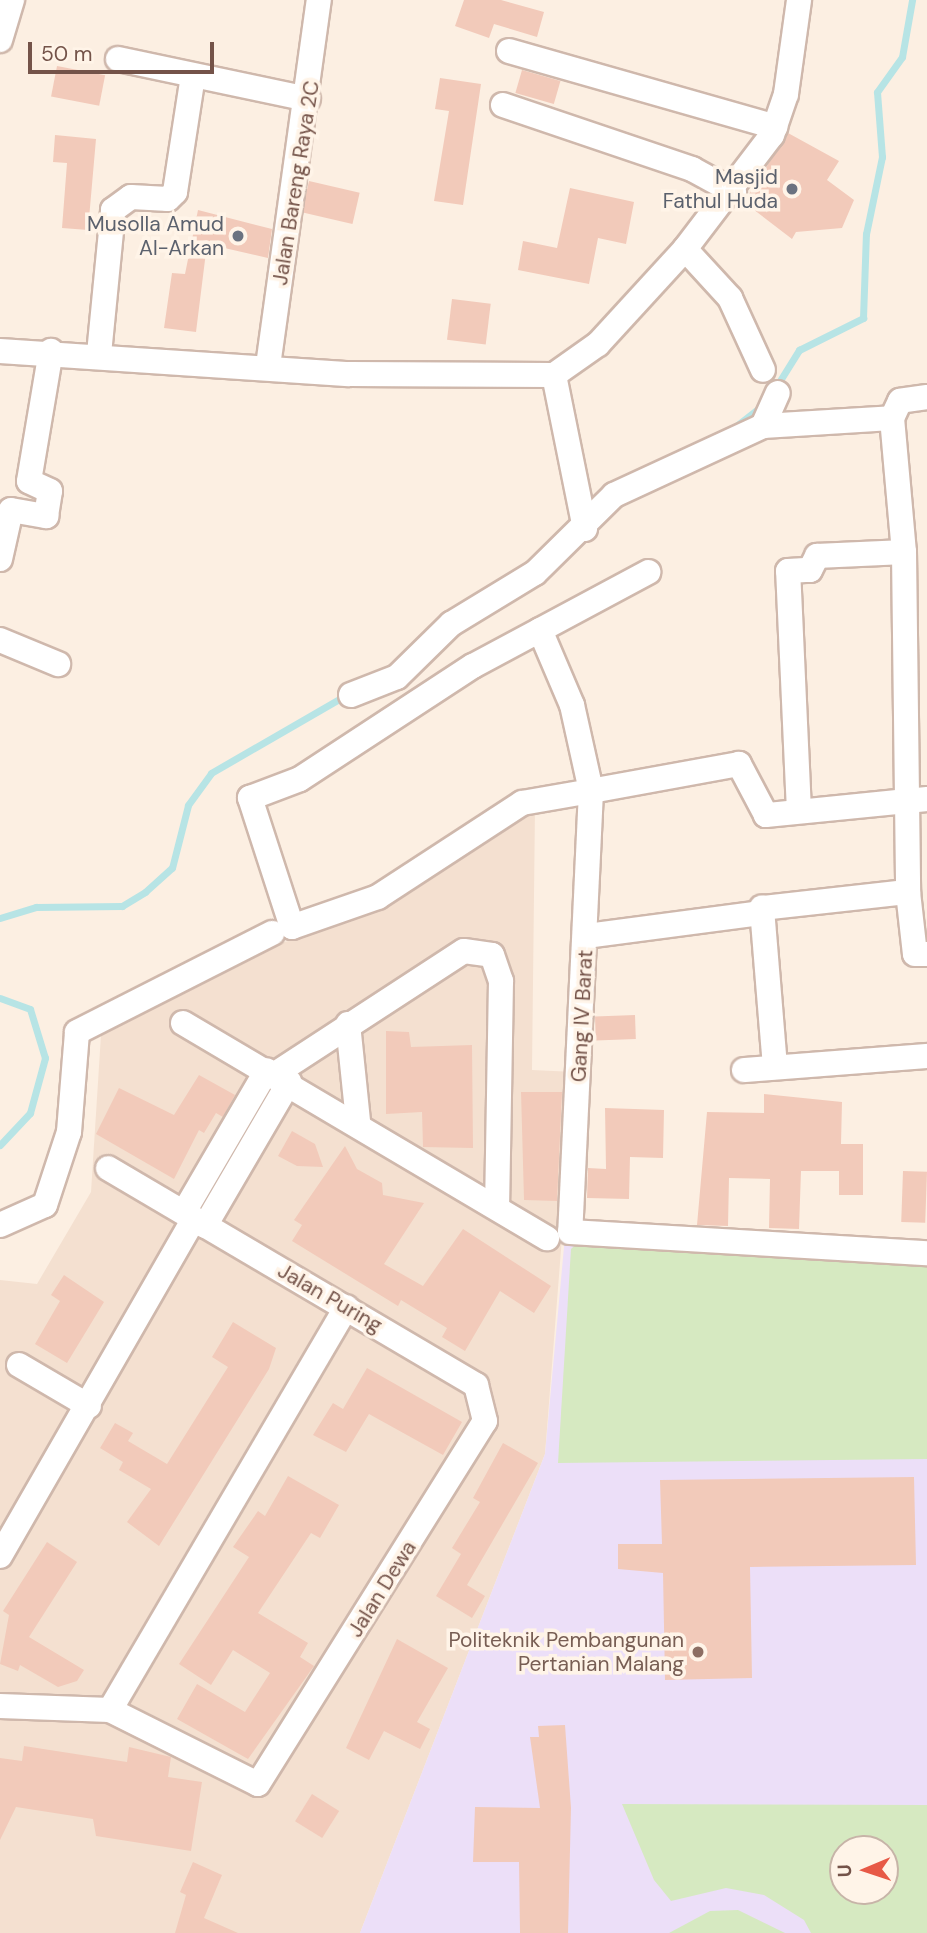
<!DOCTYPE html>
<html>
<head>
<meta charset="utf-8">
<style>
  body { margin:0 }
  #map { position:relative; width:927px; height:1933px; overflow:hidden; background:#fcefe2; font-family:"DM Sans",sans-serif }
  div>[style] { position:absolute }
  .residential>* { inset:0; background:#f4e0d0 }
  .education>* { inset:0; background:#ecdff8 }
  .green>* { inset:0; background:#d6e9c1 }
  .stream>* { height:7px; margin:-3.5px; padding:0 3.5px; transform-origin:3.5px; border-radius:3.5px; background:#b7e4e5 }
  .building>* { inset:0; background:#f2caba; transform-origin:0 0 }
  .roads { filter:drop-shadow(2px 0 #cfb8ac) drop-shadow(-2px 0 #cfb8ac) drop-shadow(0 2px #cfb8ac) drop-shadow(0 -2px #cfb8ac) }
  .minor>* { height:24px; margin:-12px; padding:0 12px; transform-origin:12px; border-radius:12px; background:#fff }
  .dots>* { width:19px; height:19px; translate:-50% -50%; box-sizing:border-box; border:4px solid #fff4e8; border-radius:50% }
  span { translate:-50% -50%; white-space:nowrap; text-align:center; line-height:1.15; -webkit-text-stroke:7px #fff4e8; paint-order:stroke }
  .worship-label { font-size:21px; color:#5b616d }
  .right { translate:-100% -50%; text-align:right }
  .street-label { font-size:21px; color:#745349 }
  .education-label { font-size:21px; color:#785e54 }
  .north { position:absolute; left:829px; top:1835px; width:70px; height:70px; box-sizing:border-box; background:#fff4e8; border:2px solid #c7b4a8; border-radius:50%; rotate:268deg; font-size:19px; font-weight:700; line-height:28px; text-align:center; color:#745349 }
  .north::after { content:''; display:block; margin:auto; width:24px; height:32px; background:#e75946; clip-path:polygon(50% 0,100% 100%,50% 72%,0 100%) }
  .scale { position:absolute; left:28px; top:42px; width:186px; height:32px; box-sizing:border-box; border:4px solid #745349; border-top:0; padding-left:9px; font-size:21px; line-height:24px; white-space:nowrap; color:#745349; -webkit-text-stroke:5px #fff4e8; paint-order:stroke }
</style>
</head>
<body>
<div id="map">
  <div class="residential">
    <i style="clip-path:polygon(535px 808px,532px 1070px,575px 1072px,545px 1454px,360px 1933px,0 1933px,0 1280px,37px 1284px,91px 1192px,101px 1035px,258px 948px,293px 940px,383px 898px)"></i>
  </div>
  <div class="education">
    <i style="clip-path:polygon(evenodd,565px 1236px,927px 1257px,927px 1933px,360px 1933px,545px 1454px,565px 1236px,843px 1849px,885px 1849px,885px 1891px,843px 1891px,843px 1849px)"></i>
  </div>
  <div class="green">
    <i style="clip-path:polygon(583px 1238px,927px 1257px,927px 1459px,558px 1463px,571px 1249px)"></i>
    <i style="clip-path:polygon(evenodd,622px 1804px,927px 1805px,927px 1933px,811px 1933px,804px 1920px,764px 1895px,726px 1888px,671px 1901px,654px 1880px,622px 1804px,843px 1849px,885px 1849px,885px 1891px,843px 1891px,843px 1849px)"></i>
    <i style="clip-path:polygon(738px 1910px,785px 1933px,669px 1933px,710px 1911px)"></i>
  </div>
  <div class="stream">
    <i style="left:776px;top:387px;width:44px;rotate:-58.1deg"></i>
    <i style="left:799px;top:350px;width:72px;rotate:-26.6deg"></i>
    <i style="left:863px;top:318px;width:84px;rotate:-88deg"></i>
    <i style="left:866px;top:234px;width:79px;rotate:-78.3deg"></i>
    <i style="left:882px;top:157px;width:65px;rotate:-94.4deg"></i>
    <i style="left:877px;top:92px;width:43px;rotate:-54.5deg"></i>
    <i style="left:902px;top:57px;width:58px;rotate:-80deg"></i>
    <i style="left:731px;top:430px;width:41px;rotate:-38deg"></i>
    <i style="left:0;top:918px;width:38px;rotate:-17deg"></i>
    <i style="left:36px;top:907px;width:86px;rotate:-0.7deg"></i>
    <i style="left:122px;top:906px;width:27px;rotate:-31deg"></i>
    <i style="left:145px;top:892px;width:36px;rotate:-42deg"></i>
    <i style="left:172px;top:868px;width:65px;rotate:-75.7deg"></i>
    <i style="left:188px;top:805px;width:39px;rotate:-54deg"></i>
    <i style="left:211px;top:773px;width:158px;rotate:-30deg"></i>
    <i style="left:0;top:998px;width:32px;rotate:20deg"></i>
    <i style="left:30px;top:1009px;width:51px;rotate:73deg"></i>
    <i style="left:45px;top:1058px;width:57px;rotate:105.3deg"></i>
    <i style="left:30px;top:1113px;width:44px;rotate:133.2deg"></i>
  </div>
  <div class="building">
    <i style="clip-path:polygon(464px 0,501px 0,544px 12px,537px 37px,494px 24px,489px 38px,455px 26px)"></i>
    <i style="left:57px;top:66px;width:49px;height:31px;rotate:11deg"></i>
    <i style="left:522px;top:70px;width:40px;height:24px;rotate:16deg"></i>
    <i style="clip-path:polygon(440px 78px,481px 84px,463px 205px,434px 201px,449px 111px,435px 109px)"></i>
    <i style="clip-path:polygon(788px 133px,839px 161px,827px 180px,854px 200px,842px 228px,796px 232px,792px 239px,744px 202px)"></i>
    <i style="clip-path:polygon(55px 135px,96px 139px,88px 230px,62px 228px,67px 163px,53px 162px)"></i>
    <i style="left:309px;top:181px;width:52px;height:32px;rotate:13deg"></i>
    <i style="clip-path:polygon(570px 188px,634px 202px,626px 244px,598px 238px,589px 284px,518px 270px,523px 241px,557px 248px)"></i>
    <i style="clip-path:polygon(198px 210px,272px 229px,268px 258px,207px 244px,196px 332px,164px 328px,172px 273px,185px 274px)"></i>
    <i style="left:452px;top:299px;width:39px;height:41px;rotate:7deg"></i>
    <i style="left:635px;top:1015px;width:24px;height:40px;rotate:88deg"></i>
    <i style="clip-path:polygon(386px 1031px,409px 1032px,411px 1047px,472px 1045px,473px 1148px,423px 1147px,422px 1112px,386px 1114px)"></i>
    <i style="clip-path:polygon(199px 1075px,235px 1095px,223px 1117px,216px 1113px,204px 1133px,199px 1130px,174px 1179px,96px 1134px,119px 1088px,174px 1115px)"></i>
    <i style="clip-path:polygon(521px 1092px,562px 1092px,557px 1201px,524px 1200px)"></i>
    <i style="clip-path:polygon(764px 1094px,842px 1102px,841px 1144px,863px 1144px,863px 1195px,839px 1195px,839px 1171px,801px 1171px,799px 1229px,769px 1228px,770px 1179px,729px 1178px,728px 1226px,697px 1225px,707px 1112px,764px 1113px)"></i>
    <i style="clip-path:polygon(605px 1108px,664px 1110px,663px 1158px,630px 1157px,629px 1199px,587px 1198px,588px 1168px,606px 1169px)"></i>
    <i style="clip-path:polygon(292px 1131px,315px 1144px,323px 1167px,297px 1166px,278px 1156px)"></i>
    <i style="clip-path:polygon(345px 1146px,357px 1169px,382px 1183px,383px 1195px,424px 1203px,384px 1264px,423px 1286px,463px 1229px,551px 1286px,534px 1313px,500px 1291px,465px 1351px,442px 1337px,447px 1328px,401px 1300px,398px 1306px,292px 1241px,302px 1225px,294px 1220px)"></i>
    <i style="left:903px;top:1171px;width:24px;height:51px;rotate:2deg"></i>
    <i style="clip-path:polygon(64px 1275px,104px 1302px,67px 1363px,35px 1344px,60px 1301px,51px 1295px)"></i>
    <i style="clip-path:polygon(233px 1322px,276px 1348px,269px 1369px,159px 1546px,127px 1522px,151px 1489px,119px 1470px,123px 1462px,100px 1448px,115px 1423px,133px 1433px,128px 1441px,167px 1464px,228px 1367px,212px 1357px)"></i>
    <i style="clip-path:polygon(367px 1368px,462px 1422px,443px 1455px,369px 1414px,346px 1452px,313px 1435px,333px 1403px,343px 1409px)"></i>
    <i style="clip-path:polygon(503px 1443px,538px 1463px,467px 1585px,485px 1596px,472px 1618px,436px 1596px,461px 1554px,452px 1548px,480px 1502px,473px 1498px)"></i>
    <i style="clip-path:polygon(288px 1476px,339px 1505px,320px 1538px,311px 1533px,258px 1613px,308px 1643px,300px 1657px,314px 1666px,248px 1759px,177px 1719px,197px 1684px,245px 1712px,270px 1673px,233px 1650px,211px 1685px,179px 1664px,249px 1557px,233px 1547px,258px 1511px,265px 1516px)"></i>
    <i style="clip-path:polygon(914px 1477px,916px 1565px,750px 1567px,752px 1678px,665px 1680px,663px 1573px,618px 1569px,618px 1544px,662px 1544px,660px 1480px)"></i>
    <i style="clip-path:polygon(47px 1542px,77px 1562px,29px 1637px,84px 1670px,77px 1681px,58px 1687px,20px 1665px,18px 1671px,0 1664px,9px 1615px,3px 1611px)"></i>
    <i style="clip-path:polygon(397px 1639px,448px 1668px,417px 1722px,430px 1729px,420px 1749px,384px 1731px,369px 1760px,346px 1748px)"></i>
    <i style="clip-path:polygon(565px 1725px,571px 1808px,568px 1933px,520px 1933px,519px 1862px,473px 1862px,475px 1807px,540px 1808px,530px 1737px,539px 1737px,538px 1726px)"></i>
    <i style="clip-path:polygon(24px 1746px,127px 1762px,129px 1747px,171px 1757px,168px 1777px,202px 1782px,191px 1851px,96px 1836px,93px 1819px,16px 1807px,0 1840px,0 1758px,22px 1761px)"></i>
    <i style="left:312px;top:1794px;width:32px;height:32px;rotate:32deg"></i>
    <i style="clip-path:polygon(193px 1862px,222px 1875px,204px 1918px,238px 1933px,175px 1933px,186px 1895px,180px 1892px)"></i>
  </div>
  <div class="roads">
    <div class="minor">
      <i style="left:0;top:40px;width:42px;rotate:-73.3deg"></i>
      <i style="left:509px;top:51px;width:277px;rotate:15.9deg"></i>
      <i style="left:118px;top:59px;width:194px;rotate:11.9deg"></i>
      <i style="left:503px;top:105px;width:200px;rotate:18.7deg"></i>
      <i style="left:692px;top:169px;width:48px;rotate:28.7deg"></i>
      <i style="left:685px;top:249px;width:67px;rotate:47.4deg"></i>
      <i style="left:730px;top:298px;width:79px;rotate:65.4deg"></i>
      <i style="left:0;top:351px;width:350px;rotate:3.8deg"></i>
      <i style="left:349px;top:374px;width:205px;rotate:0.3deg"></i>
      <i style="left:554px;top:375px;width:54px;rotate:-35.2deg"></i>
      <i style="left:598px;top:344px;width:129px;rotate:-47.5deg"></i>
      <i style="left:685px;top:249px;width:143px;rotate:-52.7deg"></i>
      <i style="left:772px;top:135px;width:43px;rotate:-71.1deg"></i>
      <i style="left:786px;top:94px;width:95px;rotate:-82.1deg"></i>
      <i style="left:99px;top:354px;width:145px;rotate:-84.4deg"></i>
      <i style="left:113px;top:210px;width:22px;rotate:-36deg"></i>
      <i style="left:131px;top:197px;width:37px;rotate:3deg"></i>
      <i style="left:168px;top:199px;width:10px;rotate:-45deg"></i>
      <i style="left:175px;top:192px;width:117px;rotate:-81.2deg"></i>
      <i style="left:268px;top:366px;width:370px;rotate:-82.1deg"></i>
      <i style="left:554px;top:375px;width:157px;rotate:78.6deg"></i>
      <i style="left:927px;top:397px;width:27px;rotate:172deg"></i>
      <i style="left:900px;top:401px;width:19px;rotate:115deg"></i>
      <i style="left:892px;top:418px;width:135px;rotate:84.9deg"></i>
      <i style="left:904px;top:552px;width:340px;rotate:89.3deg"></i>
      <i style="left:908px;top:892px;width:62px;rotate:83.6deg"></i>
      <i style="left:915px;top:954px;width:12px"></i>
      <i style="left:763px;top:426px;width:129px;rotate:-3.5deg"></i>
      <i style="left:0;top:559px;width:50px;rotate:-77.3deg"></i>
      <i style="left:11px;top:510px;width:36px;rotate:10deg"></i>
      <i style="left:46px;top:516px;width:25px;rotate:-81deg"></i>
      <i style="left:50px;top:491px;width:23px;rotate:-155deg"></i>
      <i style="left:29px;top:481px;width:132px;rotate:-80.4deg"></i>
      <i style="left:540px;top:630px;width:82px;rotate:66.9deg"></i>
      <i style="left:572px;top:705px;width:88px;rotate:77.5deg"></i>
      <i style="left:591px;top:791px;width:70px;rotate:170.1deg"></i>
      <i style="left:522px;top:803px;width:172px;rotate:146.9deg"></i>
      <i style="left:378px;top:897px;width:91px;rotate:160.8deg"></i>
      <i style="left:292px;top:927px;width:136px;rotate:-108deg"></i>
      <i style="left:250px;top:798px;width:53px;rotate:-20.8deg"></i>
      <i style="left:300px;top:779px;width:207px;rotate:-33.2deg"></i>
      <i style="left:473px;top:666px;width:199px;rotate:-28.2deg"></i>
      <i style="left:0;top:640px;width:63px;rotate:22.5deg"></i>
      <i style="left:351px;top:695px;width:49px;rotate:-21.4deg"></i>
      <i style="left:397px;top:677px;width:76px;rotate:-44.5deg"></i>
      <i style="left:451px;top:624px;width:98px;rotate:-31.3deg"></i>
      <i style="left:535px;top:573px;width:111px;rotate:-44.6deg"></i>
      <i style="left:614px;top:495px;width:164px;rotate:-24.8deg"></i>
      <i style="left:763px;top:426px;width:36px;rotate:-66deg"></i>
      <i style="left:927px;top:799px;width:162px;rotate:174.3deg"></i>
      <i style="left:766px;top:815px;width:58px;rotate:-117.9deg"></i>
      <i style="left:739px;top:764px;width:150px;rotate:169.7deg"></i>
      <i style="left:591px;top:791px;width:441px;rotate:92.7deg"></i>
      <i style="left:570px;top:1232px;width:358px;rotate:3.4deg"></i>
      <i style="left:799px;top:811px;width:240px;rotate:-92.6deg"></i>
      <i style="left:788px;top:571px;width:22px;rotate:-3deg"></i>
      <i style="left:810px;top:570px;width:16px;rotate:-63deg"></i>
      <i style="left:817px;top:556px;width:87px;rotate:-2.6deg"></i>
      <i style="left:586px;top:936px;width:177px;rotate:-7.5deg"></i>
      <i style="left:183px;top:1023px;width:423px;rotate:30.6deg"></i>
      <i style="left:348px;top:1024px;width:98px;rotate:84.1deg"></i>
      <i style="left:775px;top:1067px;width:160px;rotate:-94.7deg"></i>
      <i style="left:762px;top:908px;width:147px;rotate:-6.3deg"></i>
      <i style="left:744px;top:1070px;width:184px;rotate:-4.4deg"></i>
      <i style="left:275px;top:1074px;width:225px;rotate:-33.1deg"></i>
      <i style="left:464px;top:951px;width:28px;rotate:8deg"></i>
      <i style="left:492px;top:955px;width:28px;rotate:71deg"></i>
      <i style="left:501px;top:981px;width:226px;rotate:91deg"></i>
      <i style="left:184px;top:1212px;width:164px;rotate:-59.7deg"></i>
      <i style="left:0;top:1225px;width:49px;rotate:-24deg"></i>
      <i style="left:45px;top:1205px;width:77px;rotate:-71.8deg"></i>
      <i style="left:69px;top:1132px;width:100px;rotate:-85.4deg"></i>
      <i style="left:77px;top:1032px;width:219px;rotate:-26.9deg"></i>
      <i style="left:205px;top:1226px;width:167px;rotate:-59.7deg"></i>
      <i style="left:19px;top:1365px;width:81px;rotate:30.4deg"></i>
      <i style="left:0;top:1556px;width:389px;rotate:-60.1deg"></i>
      <i style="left:0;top:1706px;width:110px;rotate:2.1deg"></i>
      <i style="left:110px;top:1710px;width:165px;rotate:26.6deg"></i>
      <i style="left:258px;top:1784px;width:428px;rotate:-58deg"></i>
      <i style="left:485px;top:1421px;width:37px;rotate:-104deg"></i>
      <i style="left:476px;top:1385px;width:427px;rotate:-149.5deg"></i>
      <i style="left:110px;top:1710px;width:467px;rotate:-59.6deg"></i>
    </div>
  </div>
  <div class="dots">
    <i style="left:792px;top:189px;background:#6b7280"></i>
    <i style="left:238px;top:236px;background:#6b7280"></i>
    <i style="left:698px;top:1652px;background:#8d6e63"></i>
  </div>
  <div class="worship-label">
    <span class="right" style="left:778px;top:189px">Masjid<br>Fathul Huda</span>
    <span class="right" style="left:224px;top:236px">Musolla Amud<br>Al-Arkan</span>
  </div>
  <div class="street-label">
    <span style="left:296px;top:183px;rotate:-81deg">Jalan Bareng Raya 2C</span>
    <span style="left:582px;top:1016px;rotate:-87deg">Gang IV Barat</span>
    <span style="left:330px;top:1298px;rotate:30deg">Jalan Puring</span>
    <span style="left:382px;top:1589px;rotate:-58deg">Jalan Dewa</span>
  </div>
  <div class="education-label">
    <span class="right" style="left:684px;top:1652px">Politeknik Pembangunan<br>Pertanian Malang</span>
  </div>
  <div class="north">U</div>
  <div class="scale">50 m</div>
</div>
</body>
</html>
